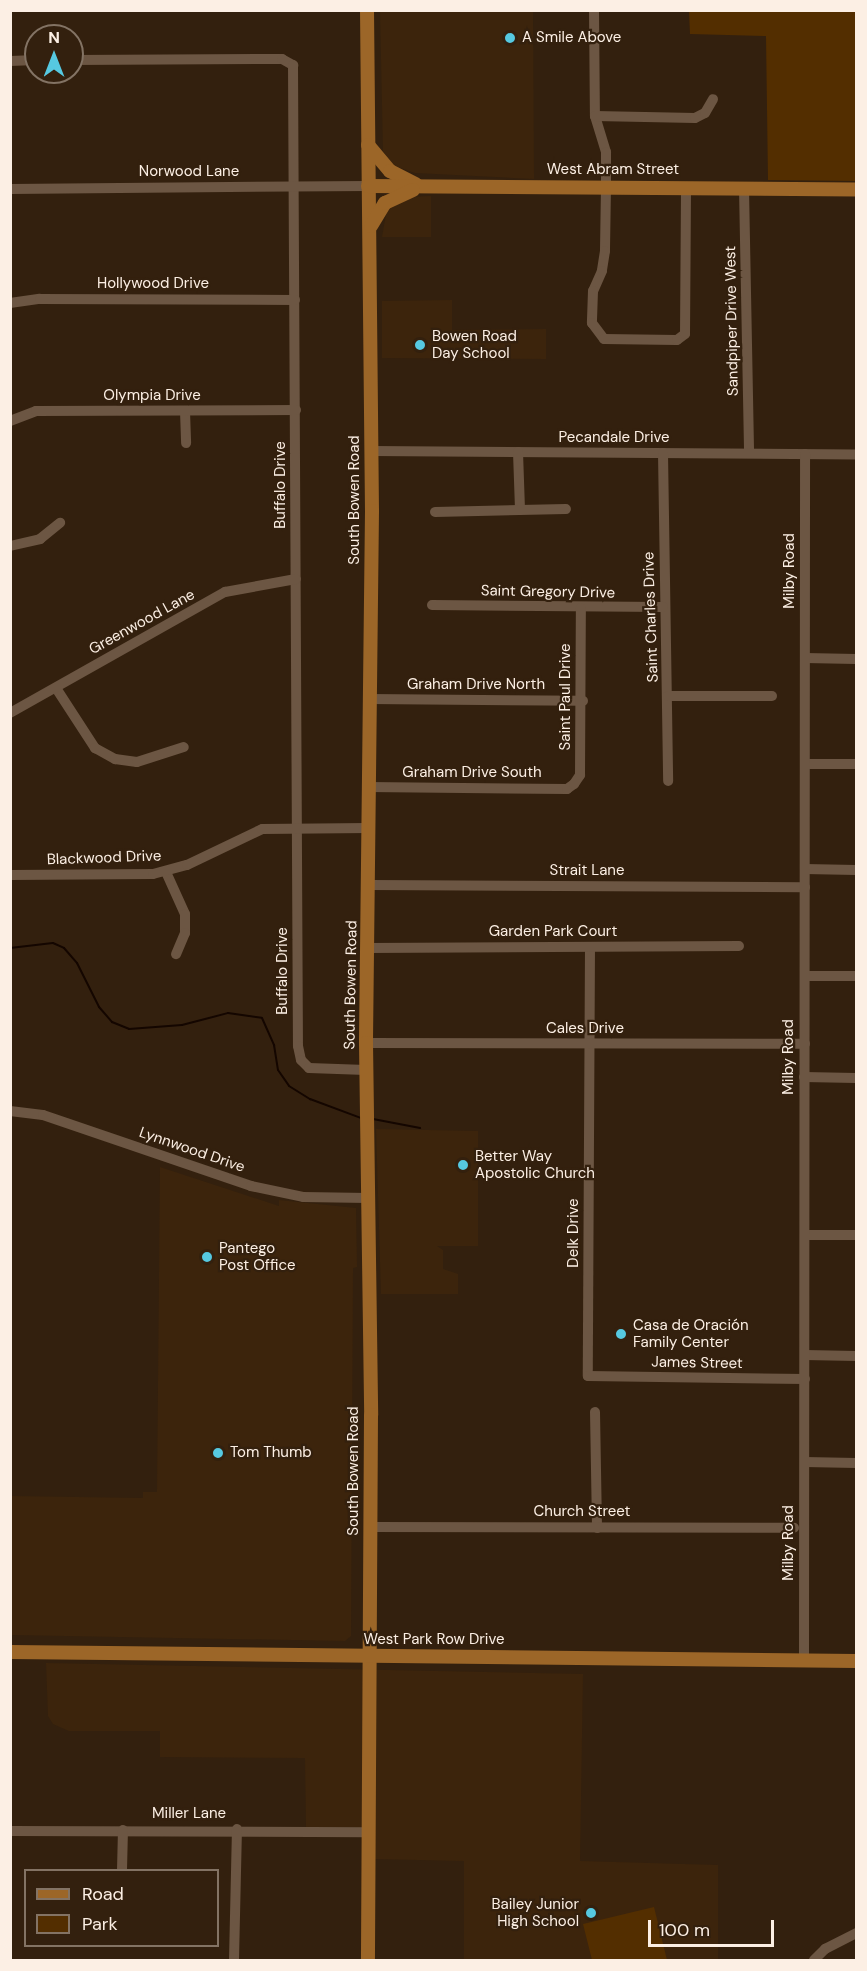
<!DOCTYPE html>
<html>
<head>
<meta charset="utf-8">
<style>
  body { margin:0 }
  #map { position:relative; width:867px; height:1971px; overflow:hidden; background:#33200e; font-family:"DM Sans",sans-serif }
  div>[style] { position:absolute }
  .built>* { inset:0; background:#3c240c }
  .green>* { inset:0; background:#532e00 }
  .stream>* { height:2px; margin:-1px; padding:0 1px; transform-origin:1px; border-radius:1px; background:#140600 }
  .minor>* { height:10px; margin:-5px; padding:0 5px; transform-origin:5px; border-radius:5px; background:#6c5643 }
  .major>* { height:14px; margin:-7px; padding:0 7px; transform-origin:7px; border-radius:7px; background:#9c6628 }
  .dots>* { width:16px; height:16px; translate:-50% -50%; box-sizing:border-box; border:3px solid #33200e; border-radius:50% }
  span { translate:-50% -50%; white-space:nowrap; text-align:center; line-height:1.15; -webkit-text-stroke:4.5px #33200e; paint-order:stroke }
  .poi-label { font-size:15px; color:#fcefe4 }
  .left { translate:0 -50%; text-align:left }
  .right { translate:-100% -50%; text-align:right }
  .street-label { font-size:15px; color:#fcefe4 }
  .frame { position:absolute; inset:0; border:12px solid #fcefe4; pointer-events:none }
  .legend { position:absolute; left:24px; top:1869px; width:195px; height:78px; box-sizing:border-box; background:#33200e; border:2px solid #837364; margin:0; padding:8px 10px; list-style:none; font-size:18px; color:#fcefe4 }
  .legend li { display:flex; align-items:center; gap:12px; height:30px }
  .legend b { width:30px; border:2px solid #837364 }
  .north { position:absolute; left:24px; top:24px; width:60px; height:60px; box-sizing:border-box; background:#33200e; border:2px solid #837364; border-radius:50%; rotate:0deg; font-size:16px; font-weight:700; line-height:24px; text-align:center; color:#fcefe4 }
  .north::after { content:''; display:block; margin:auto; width:21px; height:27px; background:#56c9e1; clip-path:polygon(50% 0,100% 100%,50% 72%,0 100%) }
  .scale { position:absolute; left:648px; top:1920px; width:126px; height:27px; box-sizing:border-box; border:3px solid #fcefe4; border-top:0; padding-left:8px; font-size:18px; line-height:21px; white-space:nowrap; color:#fcefe4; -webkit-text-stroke:4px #33200e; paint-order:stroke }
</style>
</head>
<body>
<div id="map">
  <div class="built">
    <i style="clip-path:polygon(380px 11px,533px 11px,534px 179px,415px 173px,392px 165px,383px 151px)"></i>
    <i style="clip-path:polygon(431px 196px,431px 237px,382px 237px,387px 209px,406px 197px)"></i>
    <i style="clip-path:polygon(452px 300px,452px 330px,546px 329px,546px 359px,382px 358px,382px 301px)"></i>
    <i style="clip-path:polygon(376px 1129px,478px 1131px,478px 1246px,437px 1246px,443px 1250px,443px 1269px,458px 1274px,458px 1294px,381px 1294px)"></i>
    <i style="clip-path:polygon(160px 1167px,279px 1206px,279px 1200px,356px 1208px,357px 1267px,353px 1268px,351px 1636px,345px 1641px,11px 1635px,11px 1496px,143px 1498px,143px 1492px,157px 1492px)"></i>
    <i style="clip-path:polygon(46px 1663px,583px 1674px,580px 1861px,718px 1865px,718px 1960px,464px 1960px,464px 1861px,373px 1859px,357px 1827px,306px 1827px,305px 1758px,160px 1757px,160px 1731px,69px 1731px,53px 1724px,48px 1716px)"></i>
  </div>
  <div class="green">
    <i style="clip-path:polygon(689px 11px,856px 11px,856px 181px,768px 180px,766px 36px,690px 34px)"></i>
    <i style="clip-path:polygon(654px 1907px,667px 1960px,592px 1960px,583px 1924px)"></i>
  </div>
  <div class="stream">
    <i style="left:10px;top:948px;width:43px;rotate:-6.6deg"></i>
    <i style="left:53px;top:943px;width:12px;rotate:24deg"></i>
    <i style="left:64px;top:948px;width:20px;rotate:49deg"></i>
    <i style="left:77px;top:963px;width:49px;rotate:63.4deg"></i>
    <i style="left:99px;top:1007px;width:20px;rotate:49deg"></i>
    <i style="left:112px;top:1022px;width:18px;rotate:22deg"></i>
    <i style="left:129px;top:1029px;width:53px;rotate:-4.3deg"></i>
    <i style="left:182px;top:1025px;width:48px;rotate:-14.6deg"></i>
    <i style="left:228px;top:1013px;width:34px;rotate:8deg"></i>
    <i style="left:262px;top:1018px;width:30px;rotate:66deg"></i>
    <i style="left:274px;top:1045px;width:25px;rotate:81deg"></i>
    <i style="left:278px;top:1070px;width:19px;rotate:55deg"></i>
    <i style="left:289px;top:1086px;width:25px;rotate:32deg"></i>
    <i style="left:310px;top:1099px;width:54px;rotate:20.4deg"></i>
    <i style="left:373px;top:1119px;width:48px;rotate:10.8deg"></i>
  </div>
  <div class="minor">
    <i style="left:594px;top:10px;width:106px;rotate:89.5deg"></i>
    <i style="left:595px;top:116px;width:38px;rotate:73deg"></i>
    <i style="left:606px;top:152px;width:34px;rotate:90deg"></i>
    <i style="left:606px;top:186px;width:65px;rotate:90.9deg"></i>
    <i style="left:605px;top:251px;width:20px;rotate:99deg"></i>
    <i style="left:602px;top:271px;width:22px;rotate:114deg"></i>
    <i style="left:593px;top:291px;width:32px;rotate:92deg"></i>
    <i style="left:592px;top:323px;width:20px;rotate:53deg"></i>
    <i style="left:604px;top:339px;width:73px;rotate:0.8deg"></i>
    <i style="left:677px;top:340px;width:10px;rotate:-37deg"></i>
    <i style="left:685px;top:334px;width:147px;rotate:-89.6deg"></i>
    <i style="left:72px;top:60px;width:210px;rotate:-0.3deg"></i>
    <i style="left:282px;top:59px;width:13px;rotate:29deg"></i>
    <i style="left:293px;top:65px;width:981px;rotate:89.71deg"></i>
    <i style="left:298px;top:1046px;width:14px;rotate:78deg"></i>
    <i style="left:301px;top:1060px;width:11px;rotate:45deg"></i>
    <i style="left:309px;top:1068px;width:57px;rotate:2deg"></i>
    <i style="left:10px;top:61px;width:26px;rotate:-2deg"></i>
    <i style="left:595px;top:116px;width:100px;rotate:1.1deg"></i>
    <i style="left:695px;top:118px;width:11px;rotate:-27deg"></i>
    <i style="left:705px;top:113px;width:16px;rotate:-60deg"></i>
    <i style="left:744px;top:188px;width:265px;rotate:88.9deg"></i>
    <i style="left:10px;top:189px;width:358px;rotate:-0.5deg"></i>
    <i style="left:10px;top:303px;width:30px;rotate:-8deg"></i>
    <i style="left:40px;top:299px;width:255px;rotate:0.2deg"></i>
    <i style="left:185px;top:411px;width:32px;rotate:88deg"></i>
    <i style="left:10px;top:421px;width:28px;rotate:-21deg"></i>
    <i style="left:36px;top:411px;width:260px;rotate:-0.2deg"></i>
    <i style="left:372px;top:451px;width:484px;rotate:0.4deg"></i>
    <i style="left:518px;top:452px;width:58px;rotate:88deg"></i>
    <i style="left:663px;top:453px;width:328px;rotate:89.1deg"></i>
    <i style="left:435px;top:512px;width:131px;rotate:-1.3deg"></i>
    <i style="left:10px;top:546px;width:31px;rotate:-13deg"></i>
    <i style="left:40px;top:539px;width:26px;rotate:-39deg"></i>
    <i style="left:432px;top:605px;width:231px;rotate:0.5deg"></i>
    <i style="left:805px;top:658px;width:51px;rotate:1.1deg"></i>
    <i style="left:56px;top:688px;width:72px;rotate:57deg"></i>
    <i style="left:95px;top:748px;width:23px;rotate:29deg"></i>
    <i style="left:115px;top:759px;width:22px;rotate:8deg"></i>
    <i style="left:137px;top:762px;width:49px;rotate:-17.7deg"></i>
    <i style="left:668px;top:696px;width:104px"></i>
    <i style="left:369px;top:699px;width:214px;rotate:0.5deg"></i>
    <i style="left:10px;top:713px;width:247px;rotate:-29.4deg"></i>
    <i style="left:225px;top:592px;width:72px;rotate:-10.4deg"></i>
    <i style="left:805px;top:764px;width:51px"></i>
    <i style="left:368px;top:787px;width:199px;rotate:0.6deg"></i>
    <i style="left:567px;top:789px;width:9px;rotate:-36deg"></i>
    <i style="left:574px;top:784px;width:11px;rotate:-56deg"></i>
    <i style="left:580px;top:775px;width:167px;rotate:-89.7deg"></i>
    <i style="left:805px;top:869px;width:51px;rotate:1.1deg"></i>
    <i style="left:166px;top:872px;width:46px;rotate:65.7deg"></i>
    <i style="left:185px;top:914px;width:19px;rotate:90deg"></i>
    <i style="left:185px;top:933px;width:23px;rotate:113deg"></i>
    <i style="left:10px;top:875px;width:143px;rotate:-0.4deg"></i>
    <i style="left:153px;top:874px;width:35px;rotate:-15deg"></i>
    <i style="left:187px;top:865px;width:83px;rotate:-25.6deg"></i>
    <i style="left:262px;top:829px;width:107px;rotate:-0.5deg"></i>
    <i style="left:370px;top:885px;width:435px;rotate:0.3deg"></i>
    <i style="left:590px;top:947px;width:429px;rotate:90.3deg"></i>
    <i style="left:588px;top:1376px;width:217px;rotate:0.8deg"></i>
    <i style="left:368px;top:948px;width:371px;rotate:-0.3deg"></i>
    <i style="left:805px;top:976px;width:51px"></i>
    <i style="left:366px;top:1043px;width:439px;rotate:0.1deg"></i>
    <i style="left:804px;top:1077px;width:52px;rotate:1.1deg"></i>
    <i style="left:10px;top:1111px;width:33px;rotate:7deg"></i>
    <i style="left:43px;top:1115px;width:220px;rotate:18.8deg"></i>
    <i style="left:251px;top:1186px;width:53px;rotate:11.9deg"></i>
    <i style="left:303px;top:1197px;width:65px;rotate:0.9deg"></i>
    <i style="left:805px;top:1235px;width:51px"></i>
    <i style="left:805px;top:1355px;width:51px;rotate:1.1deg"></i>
    <i style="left:595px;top:1412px;width:116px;rotate:89deg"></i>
    <i style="left:805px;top:1462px;width:51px;rotate:1.1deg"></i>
    <i style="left:370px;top:1527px;width:424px;rotate:0.1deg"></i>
    <i style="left:804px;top:1661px;width:1207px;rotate:-89.95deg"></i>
    <i style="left:10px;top:1831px;width:358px;rotate:0.2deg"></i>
    <i style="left:122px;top:1870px;width:40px;rotate:-88.6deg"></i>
    <i style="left:234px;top:1960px;width:131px;rotate:-88.7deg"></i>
    <i style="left:814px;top:1960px;width:16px;rotate:-45deg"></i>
    <i style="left:825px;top:1949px;width:35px;rotate:-27deg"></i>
  </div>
  <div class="major">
    <i style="left:367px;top:10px;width:501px;rotate:89.43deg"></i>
    <i style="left:372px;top:511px;width:532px;rotate:90.65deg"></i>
    <i style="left:366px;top:1043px;width:372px;rotate:89.2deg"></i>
    <i style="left:371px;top:1415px;width:545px;rotate:90.32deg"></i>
    <i style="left:368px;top:145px;width:34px;rotate:50deg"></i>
    <i style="left:390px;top:171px;width:29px;rotate:27deg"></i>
    <i style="left:368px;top:186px;width:488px;rotate:0.4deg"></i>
    <i style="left:371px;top:226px;width:27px;rotate:-59deg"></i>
    <i style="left:385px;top:203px;width:31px;rotate:-25deg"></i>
    <i style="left:10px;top:1652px;width:846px;rotate:0.61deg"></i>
  </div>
  <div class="dots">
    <i style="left:510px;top:38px;background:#56c9e1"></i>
    <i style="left:420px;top:345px;background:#56c9e1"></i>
    <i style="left:463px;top:1165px;background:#56c9e1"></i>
    <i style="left:207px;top:1257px;background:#56c9e1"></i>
    <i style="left:621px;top:1334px;background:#56c9e1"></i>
    <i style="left:218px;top:1453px;background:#56c9e1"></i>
    <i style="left:591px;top:1913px;background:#56c9e1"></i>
  </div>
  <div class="poi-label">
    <span class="left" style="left:522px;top:38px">A Smile Above</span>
    <span class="left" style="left:432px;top:345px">Bowen Road<br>Day School</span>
    <span class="left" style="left:475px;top:1165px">Better Way<br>Apostolic Church</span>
    <span class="left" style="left:219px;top:1257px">Pantego<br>Post Office</span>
    <span class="left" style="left:633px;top:1334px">Casa de Oración<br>Family Center</span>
    <span class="left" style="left:230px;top:1453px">Tom Thumb</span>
    <span class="right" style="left:579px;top:1913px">Bailey Junior<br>High School</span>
  </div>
  <div class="street-label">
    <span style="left:613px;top:170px">West Abram Street</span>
    <span style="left:189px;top:172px">Norwood Lane</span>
    <span style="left:153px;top:284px">Hollywood Drive</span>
    <span style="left:732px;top:321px;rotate:-91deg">Sandpiper Drive West</span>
    <span style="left:152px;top:396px">Olympia Drive</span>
    <span style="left:614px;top:438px">Pecandale Drive</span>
    <span style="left:281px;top:485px;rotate:-90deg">Buffalo Drive</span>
    <span style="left:355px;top:500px;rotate:-90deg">South Bowen Road</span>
    <span style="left:790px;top:571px;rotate:-90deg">Milby Road</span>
    <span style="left:548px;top:592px;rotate:1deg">Saint Gregory Drive</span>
    <span style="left:651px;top:617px;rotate:-92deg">Saint Charles Drive</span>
    <span style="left:142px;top:622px;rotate:-29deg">Greenwood Lane</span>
    <span style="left:476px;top:685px">Graham Drive North</span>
    <span style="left:566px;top:697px;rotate:-90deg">Saint Paul Drive</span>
    <span style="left:472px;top:773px">Graham Drive South</span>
    <span style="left:104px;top:858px;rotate:-2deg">Blackwood Drive</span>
    <span style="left:587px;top:871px">Strait Lane</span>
    <span style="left:553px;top:932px">Garden Park Court</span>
    <span style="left:283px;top:971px;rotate:-90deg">Buffalo Drive</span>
    <span style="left:351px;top:985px;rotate:-89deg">South Bowen Road</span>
    <span style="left:585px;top:1029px">Cales Drive</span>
    <span style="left:789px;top:1057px;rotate:-90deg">Milby Road</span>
    <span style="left:192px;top:1150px;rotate:19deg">Lynnwood Drive</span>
    <span style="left:574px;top:1233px;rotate:-90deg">Delk Drive</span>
    <span style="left:697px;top:1363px;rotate:1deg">James Street</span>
    <span style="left:354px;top:1471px;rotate:-90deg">South Bowen Road</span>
    <span style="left:582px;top:1512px">Church Street</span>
    <span style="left:789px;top:1543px;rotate:-90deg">Milby Road</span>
    <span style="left:434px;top:1640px">West Park Row Drive</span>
    <span style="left:189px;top:1814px">Miller Lane</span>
  </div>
  <div class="frame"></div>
  <ul class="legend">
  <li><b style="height:8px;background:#9c6628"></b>Road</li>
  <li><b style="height:16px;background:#532e00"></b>Park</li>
  </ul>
  <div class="north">N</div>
  <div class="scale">100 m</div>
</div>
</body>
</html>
